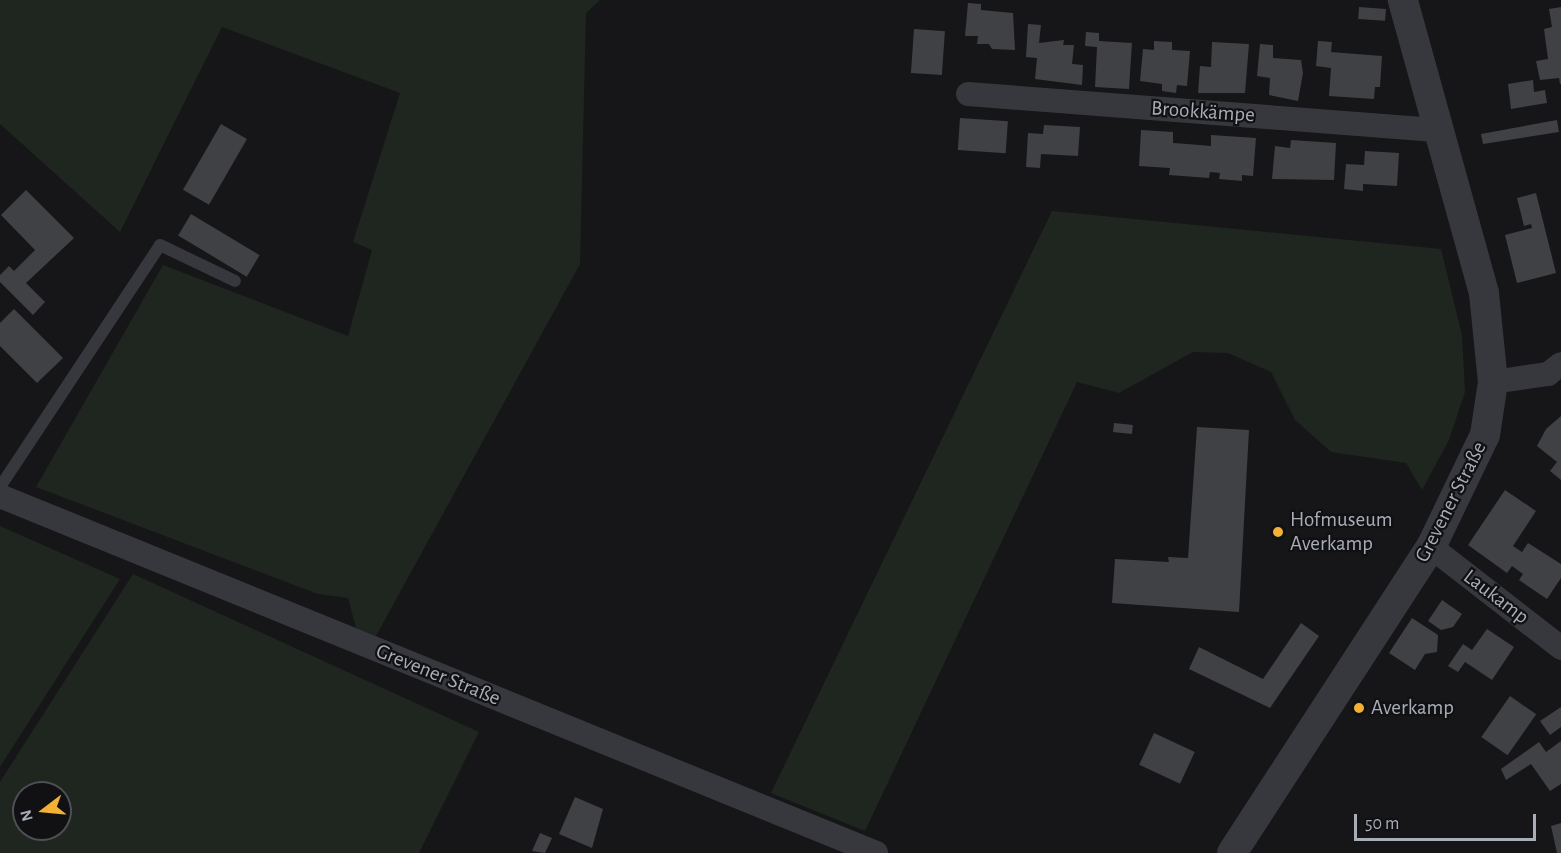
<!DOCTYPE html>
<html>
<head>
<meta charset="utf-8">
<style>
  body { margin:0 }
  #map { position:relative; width:1561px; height:853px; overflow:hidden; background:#161618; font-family:"Alegreya Sans",sans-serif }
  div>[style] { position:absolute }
  .green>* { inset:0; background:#1e261f }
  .building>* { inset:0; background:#404145; transform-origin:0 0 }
  .service>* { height:12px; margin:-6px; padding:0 6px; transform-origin:6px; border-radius:6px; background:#37383d }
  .minor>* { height:24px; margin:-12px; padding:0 12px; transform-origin:12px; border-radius:12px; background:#37383d }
  .tertiary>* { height:30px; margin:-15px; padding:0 15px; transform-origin:15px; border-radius:15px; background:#37383d }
  .dots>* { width:16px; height:16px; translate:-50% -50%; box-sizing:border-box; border:3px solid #111113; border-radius:50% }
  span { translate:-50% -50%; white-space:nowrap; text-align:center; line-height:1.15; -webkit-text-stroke:4.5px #111113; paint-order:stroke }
  .street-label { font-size:21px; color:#a8adb8 }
  .poi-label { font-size:21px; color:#a8adb8 }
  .left { translate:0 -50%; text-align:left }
  .north { position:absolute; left:12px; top:781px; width:60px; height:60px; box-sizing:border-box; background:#111113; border:2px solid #4d4f55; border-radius:50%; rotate:254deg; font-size:16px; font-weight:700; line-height:24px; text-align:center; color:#a8adb8 }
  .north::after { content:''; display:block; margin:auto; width:21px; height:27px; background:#f2b134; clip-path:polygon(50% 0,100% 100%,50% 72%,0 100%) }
  .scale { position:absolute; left:1354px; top:814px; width:182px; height:27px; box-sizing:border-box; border:3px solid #a8adb8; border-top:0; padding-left:8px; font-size:18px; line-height:21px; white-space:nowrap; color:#a8adb8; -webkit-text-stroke:4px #111113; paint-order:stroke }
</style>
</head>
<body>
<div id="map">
  <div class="green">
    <i style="clip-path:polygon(0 0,600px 0,586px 13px,580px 264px,376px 636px,356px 628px,348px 598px,318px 594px,36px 487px,163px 265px,348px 336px,372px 250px,353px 242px,400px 93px,222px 27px,120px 232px,0 124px)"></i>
    <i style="clip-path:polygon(1052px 211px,1441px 249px,1462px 335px,1465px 392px,1449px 440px,1422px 490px,1406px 463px,1331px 452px,1295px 420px,1271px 372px,1228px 353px,1193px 352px,1119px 393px,1077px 382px,865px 831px,771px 793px)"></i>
    <i style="clip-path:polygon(0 526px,120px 579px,0 767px)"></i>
    <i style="clip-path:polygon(evenodd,133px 574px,479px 732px,419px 853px,0 853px,0 782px,133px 574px,24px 793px,60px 793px,60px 829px,24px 829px,24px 793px)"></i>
  </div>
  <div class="building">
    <i style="clip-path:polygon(968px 3px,981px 4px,981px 10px,1013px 13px,1015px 50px,992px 49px,989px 44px,977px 44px,978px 36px,965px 36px)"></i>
    <i style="left:1359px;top:7px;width:27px;height:12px;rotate:4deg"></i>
    <i style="clip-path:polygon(1561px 7px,1561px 84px,1560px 84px,1559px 78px,1540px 80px,1536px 61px,1548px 59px,1544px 29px,1552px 27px,1549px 9px)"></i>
    <i style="clip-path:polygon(1028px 24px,1041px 25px,1039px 43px,1064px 40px,1063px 45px,1074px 45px,1072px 64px,1083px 65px,1082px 85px,1035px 79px,1037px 58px,1026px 57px)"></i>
    <i style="left:914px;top:29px;width:31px;height:44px;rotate:4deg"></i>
    <i style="clip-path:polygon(1086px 32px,1099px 33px,1099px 41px,1132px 43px,1129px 89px,1095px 87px,1097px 47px,1085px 46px)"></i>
    <i style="clip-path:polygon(1154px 41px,1172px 42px,1172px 50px,1190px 51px,1187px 86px,1177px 85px,1176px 93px,1162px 91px,1162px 84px,1140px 81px,1143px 49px,1154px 50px)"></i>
    <i style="clip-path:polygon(1318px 41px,1332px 42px,1331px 52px,1382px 56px,1380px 87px,1375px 87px,1374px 99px,1329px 96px,1331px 68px,1316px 66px)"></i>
    <i style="clip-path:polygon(1212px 42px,1249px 44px,1245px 93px,1198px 93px,1200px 66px,1211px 67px)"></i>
    <i style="clip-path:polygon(1260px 44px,1273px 45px,1273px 58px,1301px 60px,1303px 73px,1298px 101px,1269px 95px,1270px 78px,1257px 76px)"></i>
    <i style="clip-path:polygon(1533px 80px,1534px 92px,1545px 90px,1547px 103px,1511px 109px,1508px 84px)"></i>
    <i style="left:960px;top:118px;width:48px;height:32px;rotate:4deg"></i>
    <i style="clip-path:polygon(1557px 120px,1559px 132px,1483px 144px,1481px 134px)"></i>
    <i style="left:221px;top:124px;width:30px;height:76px;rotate:30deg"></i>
    <i style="clip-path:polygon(1044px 125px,1080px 127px,1078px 156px,1041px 154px,1040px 168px,1026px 167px,1028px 133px,1043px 134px)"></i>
    <i style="clip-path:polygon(1141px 130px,1173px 132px,1173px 143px,1187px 144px,1211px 146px,1211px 135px,1256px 138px,1253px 176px,1242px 175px,1242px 181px,1219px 179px,1220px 173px,1210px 172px,1209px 178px,1169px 175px,1170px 168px,1139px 166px)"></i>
    <i style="clip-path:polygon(1291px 140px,1336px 143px,1334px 180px,1272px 179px,1275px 146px,1290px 148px)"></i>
    <i style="clip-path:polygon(1365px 151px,1399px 153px,1397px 186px,1363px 184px,1363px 191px,1344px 189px,1346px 164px,1364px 165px)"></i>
    <i style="clip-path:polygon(26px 190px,74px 238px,26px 283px,45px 302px,33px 315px,0 282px,0 275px,9px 266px,14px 271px,35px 250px,1px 215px)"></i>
    <i style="clip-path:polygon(1536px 193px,1556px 273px,1517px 283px,1505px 235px,1532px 228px,1531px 224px,1524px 226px,1517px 198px)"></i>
    <i style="left:191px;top:214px;width:80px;height:25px;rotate:31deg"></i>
    <i style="clip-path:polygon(14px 309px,63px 358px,37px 383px,0 346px,0 323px)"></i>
    <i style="clip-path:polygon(1561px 416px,1561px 480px,1550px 471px,1557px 462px,1537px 446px,1546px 429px)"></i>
    <i style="left:1114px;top:423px;width:19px;height:9px;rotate:6deg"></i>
    <i style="clip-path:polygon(1197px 427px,1249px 430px,1239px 612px,1112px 603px,1115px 559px,1169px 562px,1168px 557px,1188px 558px)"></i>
    <i style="clip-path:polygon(1505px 490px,1536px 511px,1513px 546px,1522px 552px,1528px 543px,1561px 564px,1561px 578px,1547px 599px,1519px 580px,1523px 574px,1512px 566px,1507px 573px,1468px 545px)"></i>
    <i style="clip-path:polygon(1442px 600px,1462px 614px,1453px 627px,1441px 630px,1428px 621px)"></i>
    <i style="clip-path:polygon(1412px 618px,1438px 635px,1437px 652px,1425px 654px,1415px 670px,1389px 653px)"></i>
    <i style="clip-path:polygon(1301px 623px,1319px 636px,1270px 708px,1189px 669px,1199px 647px,1263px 679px)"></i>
    <i style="clip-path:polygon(1487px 629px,1514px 647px,1492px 680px,1465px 662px,1458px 672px,1448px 666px,1463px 644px,1472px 650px)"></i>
    <i style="left:1510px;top:696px;width:32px;height:50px;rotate:35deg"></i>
    <i style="clip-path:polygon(1561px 707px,1561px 727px,1550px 735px,1540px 721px)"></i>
    <i style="left:1154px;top:733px;width:45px;height:35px;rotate:25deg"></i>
    <i style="clip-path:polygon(1561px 741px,1561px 784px,1550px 791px,1531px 764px,1506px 780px,1501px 769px,1539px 742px,1546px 752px)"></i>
    <i style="clip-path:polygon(575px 797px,603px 809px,592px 848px,559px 834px)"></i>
    <i style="clip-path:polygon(1561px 823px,1561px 853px,1557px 853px,1551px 826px)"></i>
    <i style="clip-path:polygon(540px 833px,552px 838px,545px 853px,532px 851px)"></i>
  </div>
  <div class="service">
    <i style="left:0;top:487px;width:290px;rotate:-56.5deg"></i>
    <i style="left:160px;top:245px;width:83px;rotate:25.6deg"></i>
  </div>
  <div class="minor">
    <i style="left:968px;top:94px;width:472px;rotate:4.4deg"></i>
    <i style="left:1493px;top:382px;width:56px;rotate:-8.3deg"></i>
    <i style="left:1548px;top:374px;width:16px;rotate:-38deg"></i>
    <i style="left:0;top:496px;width:946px;rotate:22.17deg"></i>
    <i style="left:1431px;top:547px;width:165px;rotate:37.8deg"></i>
  </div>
  <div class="tertiary">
    <i style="left:1232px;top:853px;width:365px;rotate:-57deg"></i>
    <i style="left:1431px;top:547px;width:124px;rotate:-64.3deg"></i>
    <i style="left:1485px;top:435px;width:54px;rotate:-81.4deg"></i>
    <i style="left:1493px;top:382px;width:89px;rotate:-95.8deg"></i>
    <i style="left:1484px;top:293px;width:304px;rotate:-105.5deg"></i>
  </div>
  <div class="dots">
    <i style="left:1278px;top:532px;background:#f2b134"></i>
    <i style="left:1359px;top:708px;background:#f2b134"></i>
  </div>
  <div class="street-label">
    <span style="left:1203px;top:112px;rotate:4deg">Brookkämpe</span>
    <span style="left:1451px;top:502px;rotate:-63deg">Grevener Straße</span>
    <span style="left:1496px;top:597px;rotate:37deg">Laukamp</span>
    <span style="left:438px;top:675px;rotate:22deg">Grevener Straße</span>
  </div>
  <div class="poi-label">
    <span class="left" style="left:1290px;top:532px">Hofmuseum<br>Averkamp</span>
    <span class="left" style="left:1371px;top:708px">Averkamp</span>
  </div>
  <div class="north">N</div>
  <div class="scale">50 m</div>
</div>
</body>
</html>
